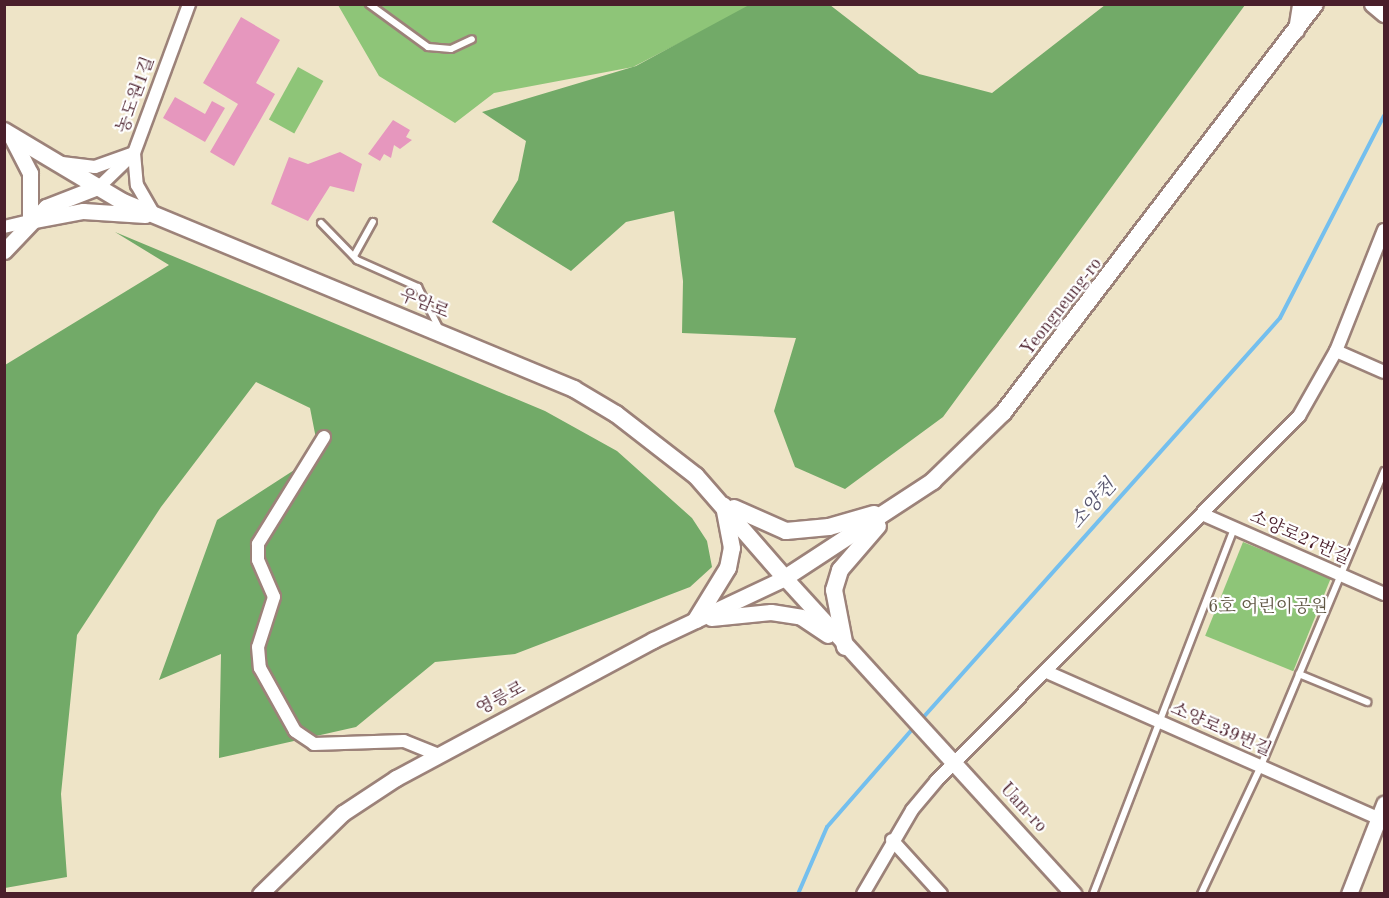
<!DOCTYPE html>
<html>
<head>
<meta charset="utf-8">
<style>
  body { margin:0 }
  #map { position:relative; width:1389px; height:898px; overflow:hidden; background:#eee4c7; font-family:"Old Standard TT","Noto Serif KR",serif }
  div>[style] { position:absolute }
  .green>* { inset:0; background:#8ec578; transform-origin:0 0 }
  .forest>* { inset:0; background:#72aa68 }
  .stream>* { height:4px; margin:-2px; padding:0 2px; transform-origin:2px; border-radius:2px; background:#74bfee }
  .building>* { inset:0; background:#e697be }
  .roads { filter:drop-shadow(2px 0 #9c8279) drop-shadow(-2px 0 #9c8279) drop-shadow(0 2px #9c8279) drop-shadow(0 -2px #9c8279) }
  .service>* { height:6px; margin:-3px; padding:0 3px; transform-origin:3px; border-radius:3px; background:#fff }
  .minor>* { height:12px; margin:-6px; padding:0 6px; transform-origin:6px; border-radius:6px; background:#fff }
  .tertiary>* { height:15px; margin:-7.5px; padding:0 7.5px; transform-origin:7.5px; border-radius:7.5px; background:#fff }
  .secondary>* { height:16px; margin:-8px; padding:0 8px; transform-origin:8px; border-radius:8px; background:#fff }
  span { translate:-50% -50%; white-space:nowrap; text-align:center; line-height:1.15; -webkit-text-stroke:4.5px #fff; paint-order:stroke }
  .street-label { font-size:18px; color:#4a1f2b }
  .park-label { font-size:18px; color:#625946 }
  .water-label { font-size:20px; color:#59576f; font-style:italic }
  .frame { position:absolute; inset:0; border:6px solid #4a1f2b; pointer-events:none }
</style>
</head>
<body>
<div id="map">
  <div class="green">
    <i style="clip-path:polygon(338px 5px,753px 5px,633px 67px,494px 93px,455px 123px,379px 76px)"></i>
    <i style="left:298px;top:67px;width:29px;height:60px;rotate:29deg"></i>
    <i style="left:1243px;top:542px;width:95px;height:101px;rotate:22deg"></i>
  </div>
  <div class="forest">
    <i style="clip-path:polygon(749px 5px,830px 5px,919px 74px,992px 93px,1105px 5px,1245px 5px,943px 417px,845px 489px,795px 467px,774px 411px,796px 338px,682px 333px,683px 281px,674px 211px,626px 222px,571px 271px,492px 222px,518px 180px,526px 141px,482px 112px,636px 66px)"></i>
    <i style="clip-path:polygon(115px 232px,545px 411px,617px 451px,692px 518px,707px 541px,712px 567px,690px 587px,515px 654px,435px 662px,356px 727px,219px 758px,221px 654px,159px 680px,217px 520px,319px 454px,310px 408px,256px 382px,161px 507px,77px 635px,61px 794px,67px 877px,5px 888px,5px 365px,169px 265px)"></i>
  </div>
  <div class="stream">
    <i style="left:920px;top:721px;width:540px;rotate:-48.23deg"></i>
    <i style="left:1280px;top:318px;width:227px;rotate:-62.8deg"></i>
    <i style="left:798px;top:894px;width:73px;rotate:-66.6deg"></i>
    <i style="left:827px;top:827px;width:134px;rotate:-48.9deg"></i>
  </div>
  <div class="building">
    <i style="clip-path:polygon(241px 17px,280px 40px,256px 83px,275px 94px,234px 166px,210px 152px,238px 104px,203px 83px)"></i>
    <i style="clip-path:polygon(175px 97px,205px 114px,212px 101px,225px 108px,205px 142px,163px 118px)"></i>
    <i style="clip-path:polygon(393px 120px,410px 130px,406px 137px,412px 140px,400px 149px,394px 145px,391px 158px,384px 154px,380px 161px,368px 154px)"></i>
    <i style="clip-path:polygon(340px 152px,362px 164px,354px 192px,330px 186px,308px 221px,271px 204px,289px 157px,308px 164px)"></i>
  </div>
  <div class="roads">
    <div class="service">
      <i style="left:369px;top:4px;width:73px;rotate:36.1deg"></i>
      <i style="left:428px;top:47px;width:23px;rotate:5deg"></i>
      <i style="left:451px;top:49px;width:23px;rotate:-25deg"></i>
      <i style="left:321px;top:223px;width:52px;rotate:45.8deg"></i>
      <i style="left:357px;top:260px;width:67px;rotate:23.9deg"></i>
      <i style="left:418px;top:287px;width:46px;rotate:62.9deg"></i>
      <i style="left:354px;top:256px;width:39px;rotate:-61deg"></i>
      <i style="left:1299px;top:674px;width:74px;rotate:22.4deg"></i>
      <i style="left:1093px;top:894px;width:392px;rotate:-68.9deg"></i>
      <i style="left:1201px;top:894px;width:139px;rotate:-64.9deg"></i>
      <i style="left:1260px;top:768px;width:322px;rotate:-67.3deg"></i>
    </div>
    <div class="minor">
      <i style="left:62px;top:163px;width:33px;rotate:7deg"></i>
      <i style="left:95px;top:167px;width:41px;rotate:-19.7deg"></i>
      <i style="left:134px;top:153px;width:32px;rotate:85deg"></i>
      <i style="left:137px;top:185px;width:34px;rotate:60deg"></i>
      <i style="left:100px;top:186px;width:47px;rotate:-44.1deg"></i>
      <i style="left:134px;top:153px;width:159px;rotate:-69.7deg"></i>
      <i style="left:4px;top:227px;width:27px;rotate:-13deg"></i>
      <i style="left:1336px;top:351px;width:52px;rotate:23.6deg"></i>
      <i style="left:324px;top:437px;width:126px;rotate:121.7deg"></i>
      <i style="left:258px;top:544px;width:16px;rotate:90deg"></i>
      <i style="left:258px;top:560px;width:40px;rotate:66.6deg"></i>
      <i style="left:274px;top:597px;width:52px;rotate:107.7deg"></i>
      <i style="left:258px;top:647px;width:21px;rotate:85deg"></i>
      <i style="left:260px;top:668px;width:72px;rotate:60.9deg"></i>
      <i style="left:295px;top:731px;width:23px;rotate:34deg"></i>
      <i style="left:314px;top:744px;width:90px;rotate:-1.9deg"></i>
      <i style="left:404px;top:741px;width:37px;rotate:22deg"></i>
      <i style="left:1202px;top:514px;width:199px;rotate:23.7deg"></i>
      <i style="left:1049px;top:673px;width:360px;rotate:23.8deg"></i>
      <i style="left:892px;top:840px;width:73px;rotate:47.8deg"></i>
      <i style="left:863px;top:894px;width:97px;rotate:-59.7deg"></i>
      <i style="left:912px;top:810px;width:38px;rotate:-50deg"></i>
      <i style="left:936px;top:781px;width:515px;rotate:-45.16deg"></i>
      <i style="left:1299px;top:416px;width:75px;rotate:-60.4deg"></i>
      <i style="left:1336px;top:351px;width:130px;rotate:-68.4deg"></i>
    </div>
    <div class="tertiary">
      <i style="left:1372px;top:4px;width:16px;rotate:40deg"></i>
      <i style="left:1296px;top:30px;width:26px;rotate:-81deg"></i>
      <i style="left:11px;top:136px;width:42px;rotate:62.8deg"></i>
      <i style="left:30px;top:173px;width:48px;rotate:90deg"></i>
      <i style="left:30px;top:221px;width:54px;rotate:-10.7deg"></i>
      <i style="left:83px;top:211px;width:62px;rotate:3.7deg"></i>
      <i style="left:4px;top:251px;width:61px;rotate:-46.3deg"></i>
      <i style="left:46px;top:207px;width:58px;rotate:-21.3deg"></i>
      <i style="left:711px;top:618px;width:60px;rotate:-5.7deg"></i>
      <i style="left:771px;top:612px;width:30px;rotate:9deg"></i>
      <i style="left:801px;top:617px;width:32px;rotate:34deg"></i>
      <i style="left:260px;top:894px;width:116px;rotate:-44.3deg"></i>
      <i style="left:343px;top:813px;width:64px;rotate:-33.4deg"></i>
      <i style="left:396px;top:778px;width:292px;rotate:-28.2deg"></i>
      <i style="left:653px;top:640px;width:146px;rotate:-25.2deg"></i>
      <i style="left:785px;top:578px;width:428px;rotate:47.6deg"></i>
      <i style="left:1349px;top:894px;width:97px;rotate:-68.7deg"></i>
    </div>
    <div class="secondary">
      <i style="left:4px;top:131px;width:139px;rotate:30.8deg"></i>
      <i style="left:123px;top:202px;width:488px;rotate:22.5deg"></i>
      <i style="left:574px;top:389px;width:49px;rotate:30.8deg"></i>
      <i style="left:616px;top:414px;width:101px;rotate:37.8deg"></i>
      <i style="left:696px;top:476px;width:135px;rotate:48.9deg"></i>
      <i style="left:785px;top:578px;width:177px;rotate:-33.2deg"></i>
      <i style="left:933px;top:481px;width:98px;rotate:-44.2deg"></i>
      <i style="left:1003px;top:413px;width:514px;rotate:-52.66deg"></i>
      <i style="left:734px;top:508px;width:57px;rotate:23.9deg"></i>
      <i style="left:786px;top:531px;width:43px;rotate:-5.3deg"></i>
      <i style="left:829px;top:527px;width:47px;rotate:-16.1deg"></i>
      <i style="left:696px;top:620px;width:61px;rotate:-58.4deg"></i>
      <i style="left:728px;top:568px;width:20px;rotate:-79deg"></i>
      <i style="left:732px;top:548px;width:43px;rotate:-100.8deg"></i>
      <i style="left:845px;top:647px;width:58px;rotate:-100.9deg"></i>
      <i style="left:834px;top:590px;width:21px;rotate:-73deg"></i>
      <i style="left:840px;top:570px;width:58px;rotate:-49.2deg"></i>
    </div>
  </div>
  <div class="street-label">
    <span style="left:136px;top:95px;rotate:-70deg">농도원1길</span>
    <span style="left:424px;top:304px;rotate:22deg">우암로</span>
    <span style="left:1062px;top:307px;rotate:-52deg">Yeongneung-ro</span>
    <span style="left:1300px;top:538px;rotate:24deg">소양로27번길</span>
    <span style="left:501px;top:699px;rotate:-28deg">영릉로</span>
    <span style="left:1221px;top:730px;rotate:24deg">소양로39번길</span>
    <span style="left:1023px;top:808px;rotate:47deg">Uam-ro</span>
  </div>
  <div class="park-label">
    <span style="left:1268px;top:607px">6호 어린이공원</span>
  </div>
  <div class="water-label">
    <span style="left:1094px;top:505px;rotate:-48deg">소양천</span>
  </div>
  <div class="frame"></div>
</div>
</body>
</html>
